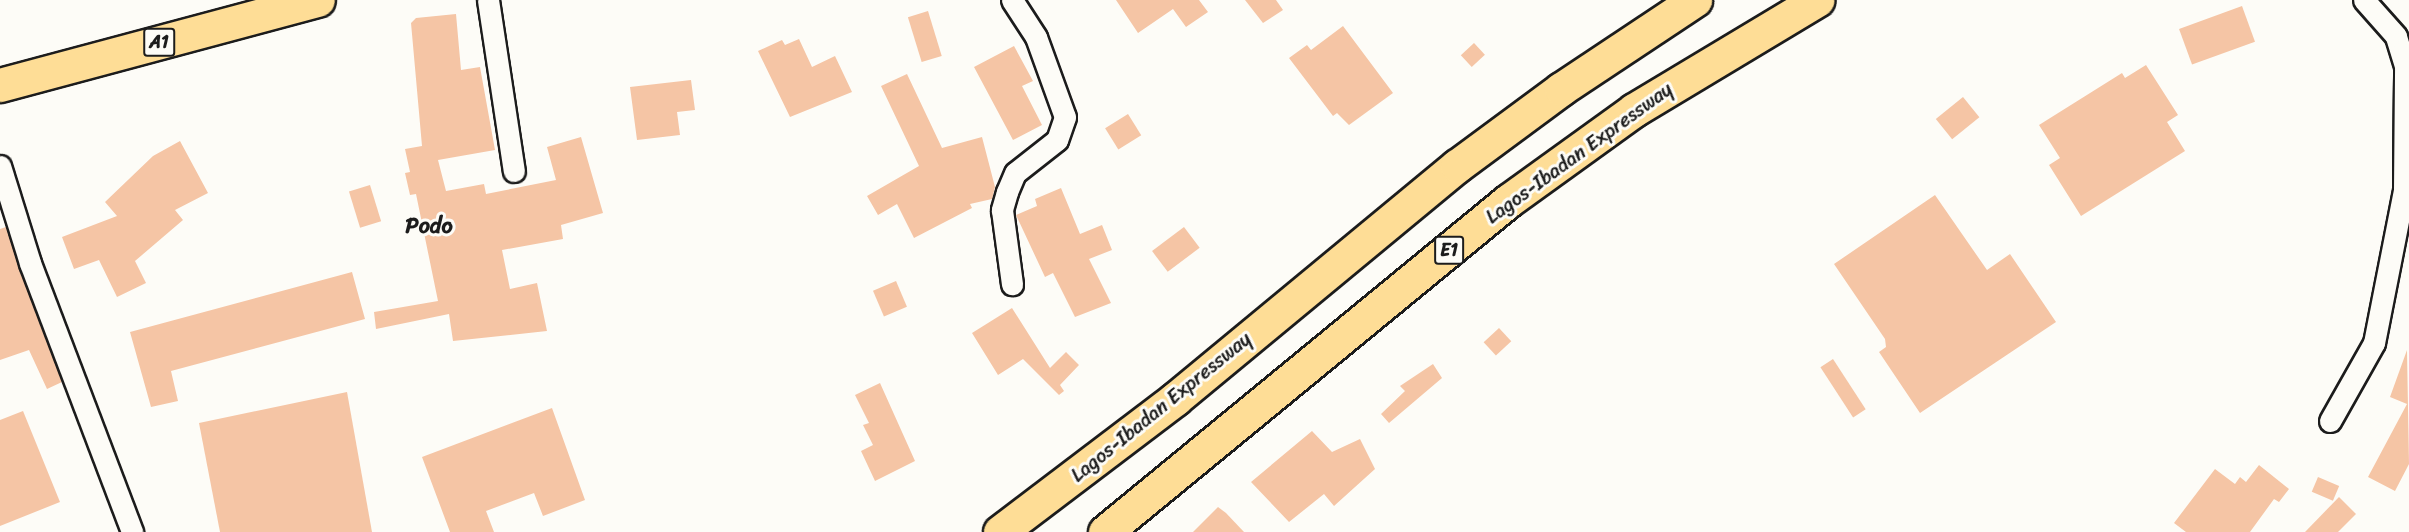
<!DOCTYPE html>
<html>
<head>
<meta charset="utf-8">
<style>
  body { margin:0 }
  #map { position:relative; width:2409px; height:532px; overflow:hidden; background:#fdfcf7; font-family:Sriracha,sans-serif }
  div>[style] { position:absolute }
  .building>* { inset:0; background:#f5c5a5; transform-origin:0 0 }
  .roads { filter:drop-shadow(2px 0 #1c1c1c) drop-shadow(-2px 0 #1c1c1c) drop-shadow(0 2px #1c1c1c) drop-shadow(0 -2px #1c1c1c) }
  .street>* { height:21px; margin:-10.5px; padding:0 10.5px; transform-origin:10.5px; border-radius:10.5px; background:#fdfcf7 }
  .highway>* { height:33px; margin:-16.5px; padding:0 16.5px; transform-origin:16.5px; border-radius:16.5px; background:#fedd96 }
  span { translate:-50% -50%; white-space:nowrap; text-align:center; line-height:1.15; -webkit-text-stroke:6px #fdfcf7; paint-order:stroke }
  .shield-label span { padding:2px 4px; background:#fdfcf7; border:2px solid; border-radius:4px; -webkit-text-stroke-width:0 }
  .shield-label { font-size:18px; color:#1c1c1c; font-weight:700 }
  .street-label { font-size:20px; color:#1c1c1c }
  .quarter-label { font-size:22px; color:#1c1c1c; font-weight:700 }
</style>
</head>
<body>
<div id="map">
  <div class="building">
    <i style="clip-path:polygon(1116px 0,1199px 0,1208px 12px,1186px 27px,1173px 9px,1138px 33px)"></i>
    <i style="clip-path:polygon(1245px 0,1276px 0,1283px 10px,1263px 23px)"></i>
    <i style="left:2242px;top:6px;width:38px;height:67px;rotate:70deg"></i>
    <i style="left:928px;top:11px;width:47px;height:21px;rotate:73deg"></i>
    <i style="clip-path:polygon(456px 14px,461px 70px,480px 67px,495px 150px,438px 160px,446px 191px,484px 184px,486px 194px,556px 180px,547px 147px,581px 137px,603px 213px,561px 225px,563px 239px,502px 250px,510px 289px,537px 283px,547px 331px,453px 341px,449px 314px,376px 329px,374px 312px,438px 301px,416px 194px,410px 195px,405px 173px,410px 172px,405px 149px,422px 146px,411px 23px,416px 18px)"></i>
    <i style="clip-path:polygon(1343px 26px,1393px 93px,1349px 125px,1337px 113px,1333px 116px,1289px 58px,1307px 45px,1311px 50px)"></i>
    <i style="clip-path:polygon(799px 39px,812px 67px,835px 56px,852px 92px,790px 117px,758px 51px,782px 40px,785px 45px)"></i>
    <i style="left:1474px;top:43px;width:16px;height:18px;rotate:47deg"></i>
    <i style="clip-path:polygon(1014px 46px,1033px 81px,1022px 86px,1042px 125px,1013px 140px,974px 67px)"></i>
    <i style="clip-path:polygon(2146px 65px,2178px 115px,2167px 122px,2185px 151px,2081px 216px,2049px 165px,2060px 158px,2039px 125px,2122px 73px,2125px 78px)"></i>
    <i style="clip-path:polygon(907px 74px,942px 148px,982px 137px,995px 187px,992px 199px,970px 204px,972px 208px,914px 238px,897px 204px,878px 215px,867px 196px,919px 166px,881px 86px)"></i>
    <i style="clip-path:polygon(691px 80px,695px 110px,677px 112px,680px 135px,637px 140px,630px 87px)"></i>
    <i style="left:1963px;top:97px;width:26px;height:35px;rotate:51deg"></i>
    <i style="left:1128px;top:114px;width:25px;height:27px;rotate:58deg"></i>
    <i style="clip-path:polygon(180px 141px,208px 193px,175px 210px,183px 220px,135px 261px,146px 283px,117px 297px,99px 260px,74px 269px,62px 237px,117px 216px,105px 202px,153px 156px)"></i>
    <i style="left:370px;top:185px;width:38px;height:22px;rotate:73deg"></i>
    <i style="clip-path:polygon(1061px 188px,1080px 234px,1102px 225px,1112px 250px,1089px 259px,1111px 303px,1075px 317px,1053px 273px,1045px 277px,1016px 215px,1037px 206px,1035px 199px)"></i>
    <i style="clip-path:polygon(1935px 195px,1987px 270px,2010px 254px,2056px 322px,1920px 413px,1879px 352px,1886px 347px,1885px 339px,1834px 264px)"></i>
    <i style="clip-path:polygon(6px 227px,62px 382px,47px 389px,29px 350px,0 360px,0 229px)"></i>
    <i style="left:1184px;top:227px;width:26px;height:40px;rotate:53deg"></i>
    <i style="clip-path:polygon(352px 272px,365px 319px,171px 371px,178px 401px,151px 407px,130px 332px)"></i>
    <i style="left:896px;top:281px;width:28px;height:25px;rotate:67deg"></i>
    <i style="clip-path:polygon(1012px 308px,1050px 368px,1066px 352px,1079px 365px,1060px 385px,1064px 391px,1059px 395px,1023px 359px,998px 375px,972px 333px)"></i>
    <i style="left:1499px;top:328px;width:18px;height:21px;rotate:47deg"></i>
    <i style="clip-path:polygon(2407px 350px,2409px 464px,2395px 491px,2368px 477px,2407px 404px,2390px 397px)"></i>
    <i style="left:1833px;top:359px;width:60px;height:15px;rotate:57deg"></i>
    <i style="clip-path:polygon(1433px 364px,1442px 378px,1389px 423px,1381px 414px,1405px 391px,1400px 386px)"></i>
    <i style="clip-path:polygon(880px 383px,915px 461px,875px 481px,861px 451px,873px 445px,863px 425px,869px 423px,855px 395px)"></i>
    <i style="clip-path:polygon(347px 392px,372px 532px,220px 532px,199px 423px)"></i>
    <i style="clip-path:polygon(552px 408px,585px 500px,543px 516px,534px 493px,486px 511px,494px 532px,450px 532px,422px 457px)"></i>
    <i style="clip-path:polygon(23px 411px,60px 502px,0 526px,0 420px)"></i>
    <i style="clip-path:polygon(1312px 431px,1332px 452px,1360px 439px,1375px 469px,1334px 506px,1324px 494px,1289px 522px,1251px 482px)"></i>
    <i style="clip-path:polygon(2259px 465px,2289px 489px,2279px 502px,2274px 499px,2250px 532px,2186px 532px,2174px 523px,2215px 469px,2235px 484px,2240px 477px,2246px 482px)"></i>
    <i style="left:2318px;top:477px;width:23px;height:16px;rotate:23deg"></i>
    <i style="clip-path:polygon(2339px 497px,2356px 514px,2338px 532px,2305px 532px)"></i>
    <i style="clip-path:polygon(1218px 507px,1226px 513px,1244px 532px,1193px 532px)"></i>
  </div>
  <div class="roads">
    <div class="street">
      <i style="left:488px;top:0;width:173px;rotate:81.4deg"></i>
      <i style="left:1012px;top:0;width:44px;rotate:57deg"></i>
      <i style="left:1036px;top:37px;width:85px;rotate:70.1deg"></i>
      <i style="left:1065px;top:117px;width:24px;rotate:109deg"></i>
      <i style="left:1057px;top:140px;width:53px;rotate:141.8deg"></i>
      <i style="left:1015px;top:173px;width:21px;rotate:113deg"></i>
      <i style="left:1007px;top:192px;width:19px;rotate:106deg"></i>
      <i style="left:1002px;top:210px;width:75px;rotate:82.3deg"></i>
      <i style="left:0;top:166px;width:102px;rotate:72.8deg"></i>
      <i style="left:30px;top:263px;width:288px;rotate:69.2deg"></i>
      <i style="left:2330px;top:421px;width:90px;rotate:-60.6deg"></i>
      <i style="left:2374px;top:343px;width:156px;rotate:-78.9deg"></i>
      <i style="left:2404px;top:190px;width:124px;rotate:-89.5deg"></i>
      <i style="left:2405px;top:66px;width:31px;rotate:-107deg"></i>
      <i style="left:2396px;top:36px;width:48px;rotate:-131.6deg"></i>
    </div>
    <div class="highway">
      <i style="left:0;top:85px;width:329px;rotate:-15deg"></i>
      <i style="left:1000px;top:532px;width:220px;rotate:-37.2deg"></i>
      <i style="left:1175px;top:399px;width:366px;rotate:-39.6deg"></i>
      <i style="left:1457px;top:166px;width:129px;rotate:-36.5deg"></i>
      <i style="left:1561px;top:89px;width:161px;rotate:-33.6deg"></i>
      <i style="left:1105px;top:532px;width:522px;rotate:-39.4deg"></i>
      <i style="left:1508px;top:201px;width:155px;rotate:-35.8deg"></i>
      <i style="left:1634px;top:110px;width:214px;rotate:-31deg"></i>
    </div>
  </div>
  <div class="shield-label">
    <span style="left:159px;top:42px">A1</span>
    <span style="left:1449px;top:250px">E1</span>
  </div>
  <div class="street-label">
    <span style="left:1579px;top:153px;rotate:-36deg">Lagos-Ibadan Expressway</span>
    <span style="left:1161px;top:407px;rotate:-39deg">Lagos-Ibadan Expressway</span>
  </div>
  <div class="quarter-label">
    <span style="left:429px;top:226px">Podo</span>
  </div>
</div>
</body>
</html>
